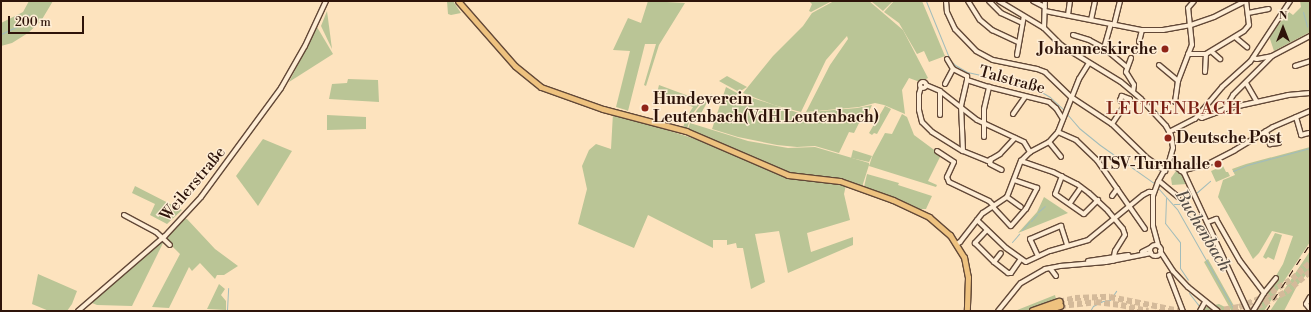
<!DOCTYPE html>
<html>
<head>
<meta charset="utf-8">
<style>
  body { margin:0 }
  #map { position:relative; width:1311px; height:312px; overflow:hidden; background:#fde3be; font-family:"Libre Bodoni",serif }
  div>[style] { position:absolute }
  .green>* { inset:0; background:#bac596 }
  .stream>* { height:1px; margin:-0.5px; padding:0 0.5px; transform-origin:0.5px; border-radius:0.5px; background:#a2bcba }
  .highway-tunnel>* { height:5.5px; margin-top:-2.75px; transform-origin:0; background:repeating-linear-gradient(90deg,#d4ba9a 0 5.5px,transparent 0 8.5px) }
  .roads { filter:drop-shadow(1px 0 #624837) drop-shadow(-1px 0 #624837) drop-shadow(0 1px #624837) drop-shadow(0 -1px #624837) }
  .minor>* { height:4px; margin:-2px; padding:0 2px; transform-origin:2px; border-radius:2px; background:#feedd5 }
  .minor>.ring { margin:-2px; padding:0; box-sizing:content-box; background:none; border:4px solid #feedd5; border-radius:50% }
  .major>* { height:5px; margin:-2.5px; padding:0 2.5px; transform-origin:2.5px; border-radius:2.5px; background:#eec27f }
  .highway>* { height:5.5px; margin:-2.75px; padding:0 2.75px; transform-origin:2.75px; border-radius:2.75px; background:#eec27f }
  .rail>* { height:1px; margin-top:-0.5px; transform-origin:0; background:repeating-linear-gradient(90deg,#2e140a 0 7px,transparent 0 14px) }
  .dots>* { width:11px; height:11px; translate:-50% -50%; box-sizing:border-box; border:2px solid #feedd5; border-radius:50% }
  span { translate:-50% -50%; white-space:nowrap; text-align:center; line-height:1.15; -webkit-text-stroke:3px #feedd5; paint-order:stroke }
  .poi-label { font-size:16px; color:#2e140a; font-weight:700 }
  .right { translate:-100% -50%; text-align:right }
  .left { translate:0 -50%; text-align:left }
  .street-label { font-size:16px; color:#2e140a }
  .water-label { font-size:17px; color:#574f48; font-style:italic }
  .quarter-label { font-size:18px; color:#7a1f14; letter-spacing:1px }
  .frame { position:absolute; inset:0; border:2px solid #2e140a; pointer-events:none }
  .north { position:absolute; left:1263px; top:8px; width:40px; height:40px; -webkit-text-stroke:3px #feedd5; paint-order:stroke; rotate:0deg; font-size:11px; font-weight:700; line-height:16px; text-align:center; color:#2e140a }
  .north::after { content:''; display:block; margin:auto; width:14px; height:18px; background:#2e140a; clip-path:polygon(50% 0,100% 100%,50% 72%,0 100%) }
  .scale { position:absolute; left:8px; top:16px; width:76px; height:18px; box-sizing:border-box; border:2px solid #2e140a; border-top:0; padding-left:5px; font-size:12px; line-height:14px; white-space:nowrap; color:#2e140a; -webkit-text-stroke:3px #feedd5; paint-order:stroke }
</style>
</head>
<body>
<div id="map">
  <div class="green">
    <i style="clip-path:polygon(29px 1px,53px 1px,41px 21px,28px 33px,12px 43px,1px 46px,1px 23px,23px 12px)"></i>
    <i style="clip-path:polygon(447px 1px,453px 1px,461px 13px,451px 15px,448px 14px)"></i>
    <i style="clip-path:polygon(648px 1px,685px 3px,659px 45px,646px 86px,644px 85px,656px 44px,645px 44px,628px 111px,626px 110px,616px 107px,630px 51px,613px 50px,628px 18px,641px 23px)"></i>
    <i style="clip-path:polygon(809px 1px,832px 1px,811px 12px,809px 11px,812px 4px)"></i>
    <i style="clip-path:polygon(834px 1px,869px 1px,903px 30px,928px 78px,920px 82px,909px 78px,902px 90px,905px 114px,884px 105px,875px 103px,859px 107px,806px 112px,830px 65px,848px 39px,847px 36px,826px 60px,801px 112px,774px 105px,743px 93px,773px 56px,803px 26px,812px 13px)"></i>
    <i style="clip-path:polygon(871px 1px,893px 1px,883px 11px)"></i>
    <i style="clip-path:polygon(894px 1px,922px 1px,945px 56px,929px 62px,924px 51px,917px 54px,899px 23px,884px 12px)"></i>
    <i style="clip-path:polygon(1300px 1px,1310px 1px,1310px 32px,1274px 51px,1269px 36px,1289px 12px,1293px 15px,1301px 7px)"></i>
    <i style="clip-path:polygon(327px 11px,332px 49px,321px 26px)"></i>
    <i style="clip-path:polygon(317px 27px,333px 54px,289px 82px)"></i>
    <i style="clip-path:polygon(727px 76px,747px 87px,739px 92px,719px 81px)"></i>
    <i style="clip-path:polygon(348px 79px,378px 80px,379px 102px,329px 99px,332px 84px,347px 83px)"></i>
    <i style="clip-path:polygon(659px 85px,702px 101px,691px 116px,687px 129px,683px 127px,688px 115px,693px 107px,657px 93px)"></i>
    <i style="clip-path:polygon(726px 87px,737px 93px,799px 113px,857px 108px,872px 105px,866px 118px,861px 119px,854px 133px,849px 132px,839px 153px,815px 146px,797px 147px,777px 145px,738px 137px,712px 129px)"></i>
    <i style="clip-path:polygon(712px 93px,696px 123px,690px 121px,697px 110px)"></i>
    <i style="clip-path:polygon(885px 106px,891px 109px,877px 134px,874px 133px,872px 135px,869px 133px)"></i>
    <i style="clip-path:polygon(613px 113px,708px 143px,793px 179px,831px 182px,846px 185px,844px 194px,850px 220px,807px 233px,811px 252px,853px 237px,853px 245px,788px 273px,779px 231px,755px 234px,765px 282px,751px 289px,743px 248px,737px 248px,736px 243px,727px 245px,727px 240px,713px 240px,713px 248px,648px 215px,634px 248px,578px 224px,587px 189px,582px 166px,589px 150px,596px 144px,611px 149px)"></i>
    <i style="clip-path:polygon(902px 114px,907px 117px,914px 135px,941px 155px,928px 181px,937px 185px,936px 187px,869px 166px,872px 157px,885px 133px,892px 134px)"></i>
    <i style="clip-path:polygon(327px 115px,366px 117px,366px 129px,327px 130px)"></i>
    <i style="clip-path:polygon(690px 123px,748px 141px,788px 148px,815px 147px,869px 163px,869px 165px,862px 187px,794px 174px,768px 165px,709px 138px,690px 131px,688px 129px)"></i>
    <i style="clip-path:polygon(263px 139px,292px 151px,258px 206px,236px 176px)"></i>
    <i style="clip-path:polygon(1310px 147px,1310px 242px,1264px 311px,1255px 311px,1283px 264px,1293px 236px,1272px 231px,1259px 253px,1253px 259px,1218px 197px,1223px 180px,1235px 175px,1232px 169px,1246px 164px)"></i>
    <i style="clip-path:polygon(853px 150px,872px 156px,869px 162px,851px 158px)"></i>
    <i style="clip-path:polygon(1223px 166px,1226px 172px,1228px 172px,1230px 176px,1216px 182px,1211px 171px)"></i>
    <i style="clip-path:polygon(1176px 171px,1182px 174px,1187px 184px,1172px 185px,1171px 178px)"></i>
    <i style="clip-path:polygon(867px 174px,899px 183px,898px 185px,932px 196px,926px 209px,919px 209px,864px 187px)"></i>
    <i style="clip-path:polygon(135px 186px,182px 210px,167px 224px,150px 215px,155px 204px,132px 193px)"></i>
    <i style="clip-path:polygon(1044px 197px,1068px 213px,1018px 233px,1037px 212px)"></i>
    <i style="clip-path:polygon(184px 218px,187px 219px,215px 249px,238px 266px,224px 275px,217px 275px,215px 279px,200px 263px,192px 271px,189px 267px,169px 308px,152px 307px,180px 254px,165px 239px)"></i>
    <i style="clip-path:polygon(1275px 233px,1282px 235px,1274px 260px,1268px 257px,1266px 259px,1263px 257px)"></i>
    <i style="clip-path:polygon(161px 240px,164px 241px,132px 306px,97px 305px,92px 303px,91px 302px)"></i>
    <i style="clip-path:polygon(1310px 251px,1310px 270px,1297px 286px,1284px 311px,1270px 311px)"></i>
    <i style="clip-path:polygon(1208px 259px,1233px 304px,1237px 311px,1203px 311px,1206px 307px,1219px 304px,1231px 310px,1204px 262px)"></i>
    <i style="clip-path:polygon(38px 274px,77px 291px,72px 304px,67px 311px,49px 311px,32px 304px)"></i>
    <i style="clip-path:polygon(219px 284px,225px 289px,221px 295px,226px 301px,226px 310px,207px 309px)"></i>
    <i style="clip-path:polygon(1055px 295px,1056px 299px,1054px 301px,1038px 305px,1028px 311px,1015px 311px)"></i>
  </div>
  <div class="stream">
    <i style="left:926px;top:1px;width:64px;rotate:67.9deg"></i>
    <i style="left:950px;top:60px;width:7px;rotate:45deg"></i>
    <i style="left:955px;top:65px;width:14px;rotate:30deg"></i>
    <i style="left:967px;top:72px;width:66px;rotate:12.3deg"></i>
    <i style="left:1031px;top:86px;width:22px;rotate:30deg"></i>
    <i style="left:1050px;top:97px;width:21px;rotate:43deg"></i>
    <i style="left:1303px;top:12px;width:15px;rotate:74deg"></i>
    <i style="left:1px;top:34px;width:17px;rotate:-25deg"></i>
    <i style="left:16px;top:27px;width:18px;rotate:-45deg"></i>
    <i style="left:1067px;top:114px;width:18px;rotate:49deg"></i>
    <i style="left:1079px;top:128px;width:27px;rotate:39deg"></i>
    <i style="left:1100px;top:145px;width:67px;rotate:35.3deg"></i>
    <i style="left:1233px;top:171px;width:15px;rotate:-23deg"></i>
    <i style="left:1247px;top:165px;width:65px;rotate:-15.1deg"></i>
    <i style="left:1158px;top:188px;width:28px;rotate:48deg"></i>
    <i style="left:1177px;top:209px;width:117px;rotate:60.4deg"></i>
    <i style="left:1195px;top:194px;width:20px;rotate:-41deg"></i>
    <i style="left:1166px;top:198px;width:25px;rotate:92deg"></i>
    <i style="left:1165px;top:223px;width:24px;rotate:52deg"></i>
    <i style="left:1180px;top:242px;width:26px;rotate:90deg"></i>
    <i style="left:1180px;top:268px;width:14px;rotate:56deg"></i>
    <i style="left:1174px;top:204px;width:5px"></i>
    <i style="left:1179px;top:204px;width:15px;rotate:-32deg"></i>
    <i style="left:1038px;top:212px;width:9px;rotate:-41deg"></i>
    <i style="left:1031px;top:221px;width:9px;rotate:-49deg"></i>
    <i style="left:1022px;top:230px;width:11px;rotate:-49deg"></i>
    <i style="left:1012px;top:242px;width:11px;rotate:-49deg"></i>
    <i style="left:1189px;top:293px;width:16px;rotate:52deg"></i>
    <i style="left:227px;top:310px;width:22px;rotate:-87deg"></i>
    <i style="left:1090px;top:311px;width:6px;rotate:-59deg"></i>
    <i style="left:1093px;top:306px;width:11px;rotate:-27deg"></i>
    <i style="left:1103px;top:301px;width:7px;rotate:-8deg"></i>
    <i style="left:1110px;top:300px;width:11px;rotate:-56deg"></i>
  </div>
  <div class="highway-tunnel">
    <i style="left:1059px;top:302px;width:16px;rotate:-14deg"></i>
    <i style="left:1075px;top:298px;width:35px;rotate:-2deg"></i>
    <i style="left:1110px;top:297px;width:71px;rotate:11.3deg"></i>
    <i style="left:1060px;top:306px;width:36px;rotate:-6deg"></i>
    <i style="left:1096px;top:302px;width:25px;rotate:7deg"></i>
    <i style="left:1121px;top:305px;width:28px;rotate:13deg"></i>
    <i style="left:1216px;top:311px;width:23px;rotate:-10deg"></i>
    <i style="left:1239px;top:307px;width:27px;rotate:-22deg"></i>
    <i style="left:1264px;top:297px;width:33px;rotate:-33deg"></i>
    <i style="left:1292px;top:279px;width:24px;rotate:-42deg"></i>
    <i style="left:1249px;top:311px;width:42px;rotate:-27.2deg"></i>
    <i style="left:1286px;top:292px;width:31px;rotate:-40deg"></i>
  </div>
  <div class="roads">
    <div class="minor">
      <i style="left:946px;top:1px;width:11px;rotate:85deg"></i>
      <i style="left:947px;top:12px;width:19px;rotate:65deg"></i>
      <i style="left:955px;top:29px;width:30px;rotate:46deg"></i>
      <i style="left:976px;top:51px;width:19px;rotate:28deg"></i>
      <i style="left:993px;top:60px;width:45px;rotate:11.6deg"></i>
      <i style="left:1037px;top:69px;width:9px;rotate:21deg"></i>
      <i style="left:1045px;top:72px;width:36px;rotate:44deg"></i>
      <i style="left:1071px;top:97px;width:49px;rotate:33.4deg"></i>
      <i style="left:1112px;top:124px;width:47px;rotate:44.1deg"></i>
      <i style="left:1146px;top:157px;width:24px;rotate:36deg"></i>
      <i style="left:968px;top:1px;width:22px;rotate:58deg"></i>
      <i style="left:980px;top:20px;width:16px;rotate:40deg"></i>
      <i style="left:992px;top:30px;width:29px;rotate:25deg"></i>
      <i style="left:989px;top:1px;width:17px;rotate:45deg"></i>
      <i style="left:1001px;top:13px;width:23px;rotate:25deg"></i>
      <i style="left:999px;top:1px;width:52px;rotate:31deg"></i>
      <i style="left:1044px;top:28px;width:24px;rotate:45deg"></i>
      <i style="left:1061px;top:45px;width:13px;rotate:32deg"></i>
      <i style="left:1072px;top:52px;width:57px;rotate:31.5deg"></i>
      <i style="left:1121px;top:82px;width:26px;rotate:40deg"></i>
      <i style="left:1141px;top:99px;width:37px;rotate:47deg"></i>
      <i style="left:1166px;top:126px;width:10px;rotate:61deg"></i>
      <i style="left:1171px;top:135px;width:13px;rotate:81deg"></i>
      <i style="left:1173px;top:148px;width:15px;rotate:106deg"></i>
      <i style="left:1169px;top:162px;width:23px;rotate:119deg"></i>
      <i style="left:1158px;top:182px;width:15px;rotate:110deg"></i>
      <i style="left:1153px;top:196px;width:30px;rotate:90deg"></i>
      <i style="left:1153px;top:226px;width:20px;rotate:75deg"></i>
      <i style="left:1033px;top:1px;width:13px;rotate:27deg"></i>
      <i style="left:1045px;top:11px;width:98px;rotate:11.2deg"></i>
      <i style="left:1141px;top:30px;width:22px"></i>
      <i style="left:1163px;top:30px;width:28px;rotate:-10deg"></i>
      <i style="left:1191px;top:25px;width:24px;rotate:-19deg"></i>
      <i style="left:1214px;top:17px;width:35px;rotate:-27deg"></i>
      <i style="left:1248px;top:13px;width:21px;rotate:-11deg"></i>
      <i style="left:1068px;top:15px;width:14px;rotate:-82deg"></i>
      <i style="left:1091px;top:20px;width:19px;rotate:-78deg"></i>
      <i style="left:1114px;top:25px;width:25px;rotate:-76deg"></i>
      <i style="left:1044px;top:28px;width:27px;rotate:-88deg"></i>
      <i style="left:1073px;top:35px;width:17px;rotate:17deg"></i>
      <i style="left:1089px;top:40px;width:17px;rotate:28deg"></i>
      <i style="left:1104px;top:48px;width:30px;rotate:40deg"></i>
      <i style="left:1235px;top:37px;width:16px;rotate:40deg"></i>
      <i style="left:1139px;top:42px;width:12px;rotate:-76deg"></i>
      <i style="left:1104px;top:48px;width:25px;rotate:-74deg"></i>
      <i style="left:1212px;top:52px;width:11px;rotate:41deg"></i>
      <i style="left:1188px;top:54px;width:18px"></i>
      <i style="left:1206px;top:54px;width:44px;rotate:-31.2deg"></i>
      <i style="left:1244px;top:31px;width:8px;rotate:-50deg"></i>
      <i style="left:1249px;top:25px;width:24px;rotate:-97deg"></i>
      <i style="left:1017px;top:55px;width:39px;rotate:-80deg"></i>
      <i style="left:1131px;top:58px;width:15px;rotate:110deg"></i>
      <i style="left:1126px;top:72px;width:15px;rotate:58deg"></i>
      <i style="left:1134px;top:85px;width:6px;rotate:99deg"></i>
      <i style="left:1253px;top:58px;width:4px;rotate:14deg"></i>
      <i style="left:1257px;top:59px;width:15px;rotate:-11deg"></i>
      <i style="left:1272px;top:56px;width:43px;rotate:-27.8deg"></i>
      <i style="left:947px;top:59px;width:12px;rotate:59deg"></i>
      <i style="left:953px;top:69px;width:16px;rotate:27deg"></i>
      <i style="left:967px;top:76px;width:4px;rotate:90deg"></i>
      <i style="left:967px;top:80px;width:23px;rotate:18deg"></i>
      <i style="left:989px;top:87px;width:62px;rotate:14deg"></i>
      <i style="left:1049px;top:102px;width:9px;rotate:41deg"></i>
      <i style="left:1056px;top:108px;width:13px;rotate:58deg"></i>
      <i style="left:1159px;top:65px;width:25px;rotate:40deg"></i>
      <i style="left:1295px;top:66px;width:16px;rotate:-18deg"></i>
      <i style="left:1205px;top:72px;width:18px;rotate:-87deg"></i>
      <i class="ring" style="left:920px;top:82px;width:2px;height:2px"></i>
      <i style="left:1246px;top:83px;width:22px;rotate:60deg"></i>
      <i style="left:945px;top:84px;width:17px;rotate:-62deg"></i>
      <i style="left:926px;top:85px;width:15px;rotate:23deg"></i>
      <i style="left:940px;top:91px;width:47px;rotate:38.1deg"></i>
      <i style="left:977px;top:120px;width:52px;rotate:25.1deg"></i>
      <i style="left:1024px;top:142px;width:12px;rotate:59deg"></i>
      <i style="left:921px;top:87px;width:7px;rotate:106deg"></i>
      <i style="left:919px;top:94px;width:16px;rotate:90deg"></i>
      <i style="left:919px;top:110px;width:12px;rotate:76deg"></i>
      <i style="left:922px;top:122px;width:14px;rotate:45deg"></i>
      <i style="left:932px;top:132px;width:36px;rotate:32deg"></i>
      <i style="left:963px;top:151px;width:27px;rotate:22deg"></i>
      <i style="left:988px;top:161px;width:14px;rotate:-30deg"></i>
      <i style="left:1000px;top:154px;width:22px;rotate:-47deg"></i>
      <i style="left:1175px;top:102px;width:21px;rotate:-82deg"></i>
      <i style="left:1178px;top:81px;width:39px;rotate:-69deg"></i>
      <i style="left:1192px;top:45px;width:37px;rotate:-96deg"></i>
      <i style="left:1188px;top:8px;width:9px;rotate:-49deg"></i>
      <i style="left:1225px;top:109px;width:16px;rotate:-60deg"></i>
      <i style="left:1233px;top:95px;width:55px;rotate:-45deg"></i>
      <i style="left:1013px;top:114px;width:21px;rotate:-55deg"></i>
      <i style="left:940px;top:115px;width:24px;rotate:-90deg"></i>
      <i style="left:1198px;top:116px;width:4px;rotate:27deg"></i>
      <i style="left:1202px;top:118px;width:25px;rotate:-21deg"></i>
      <i style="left:1225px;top:109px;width:65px;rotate:-12.5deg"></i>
      <i style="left:1288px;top:95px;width:22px;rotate:-5deg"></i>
      <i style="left:1296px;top:117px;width:19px;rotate:74deg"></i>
      <i style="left:1301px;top:135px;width:8px;rotate:-14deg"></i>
      <i style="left:1112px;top:124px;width:23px;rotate:-56deg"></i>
      <i style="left:1125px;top:105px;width:4px;rotate:-76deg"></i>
      <i style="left:1126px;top:101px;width:4px;rotate:-27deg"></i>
      <i style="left:1130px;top:99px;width:9px;rotate:-159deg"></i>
      <i style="left:1122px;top:96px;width:4px;rotate:117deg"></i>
      <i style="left:1120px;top:100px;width:7px;rotate:45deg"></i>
      <i style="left:1266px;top:131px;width:14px;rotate:73deg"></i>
      <i style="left:1270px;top:144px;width:9px;rotate:-6deg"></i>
      <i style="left:1058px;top:132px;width:20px;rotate:24deg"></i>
      <i style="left:1076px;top:140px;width:29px;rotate:44deg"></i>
      <i style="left:1097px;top:160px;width:84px;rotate:55.2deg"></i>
      <i style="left:1169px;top:132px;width:29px;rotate:-27deg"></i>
      <i style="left:1195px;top:119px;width:42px;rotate:-49.8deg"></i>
      <i style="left:1222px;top:87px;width:38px;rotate:-42deg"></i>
      <i style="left:1250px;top:62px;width:73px;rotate:-56.7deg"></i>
      <i style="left:984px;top:137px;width:28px;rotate:-90deg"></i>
      <i style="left:984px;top:109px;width:23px;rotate:-77deg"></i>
      <i style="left:1049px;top:142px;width:19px;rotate:51deg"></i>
      <i style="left:937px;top:151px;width:20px;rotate:33deg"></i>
      <i style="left:954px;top:162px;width:17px;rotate:115deg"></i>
      <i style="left:947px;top:177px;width:5px;rotate:68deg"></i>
      <i style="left:949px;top:182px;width:44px;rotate:25.4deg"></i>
      <i style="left:989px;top:201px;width:7px;rotate:45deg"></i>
      <i style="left:963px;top:151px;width:45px;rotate:-92.5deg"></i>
      <i style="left:961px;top:106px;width:27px;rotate:-77deg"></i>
      <i style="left:991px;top:159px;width:5px;rotate:101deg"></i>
      <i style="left:990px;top:164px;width:13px;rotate:27deg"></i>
      <i style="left:1021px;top:161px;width:34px;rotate:19deg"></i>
      <i style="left:1053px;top:172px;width:27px;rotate:27deg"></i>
      <i style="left:1077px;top:184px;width:15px;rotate:37deg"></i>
      <i style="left:1089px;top:193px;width:26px;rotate:43deg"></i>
      <i style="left:1108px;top:211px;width:23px;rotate:50deg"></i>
      <i style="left:1123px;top:229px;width:6px;rotate:72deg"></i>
      <i style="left:1125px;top:235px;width:19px;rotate:122deg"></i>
      <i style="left:1115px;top:251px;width:10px;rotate:101deg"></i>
      <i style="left:1169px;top:162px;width:19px;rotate:36deg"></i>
      <i style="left:1184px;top:173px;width:152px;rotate:65.1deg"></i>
      <i style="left:1181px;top:171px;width:28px;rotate:-15deg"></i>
      <i style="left:1208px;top:164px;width:30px;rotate:-27deg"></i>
      <i style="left:1235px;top:150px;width:44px;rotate:-31.2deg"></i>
      <i style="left:1273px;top:127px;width:40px;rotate:-23.4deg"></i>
      <i style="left:1062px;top:176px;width:19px;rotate:111deg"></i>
      <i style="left:1055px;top:194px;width:35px;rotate:35deg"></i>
      <i style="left:1084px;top:214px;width:20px;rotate:-45deg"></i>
      <i style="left:1159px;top:181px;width:25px;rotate:40deg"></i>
      <i style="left:1112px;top:196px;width:9px;rotate:-54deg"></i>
      <i style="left:1007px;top:197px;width:17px;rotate:36deg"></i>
      <i style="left:1070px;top:203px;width:19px;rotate:-55deg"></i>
      <i style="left:993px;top:207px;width:26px;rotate:47deg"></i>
      <i style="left:1011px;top:226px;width:23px;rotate:-49deg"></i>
      <i style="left:1026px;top:209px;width:24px;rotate:-62deg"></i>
      <i style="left:1037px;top:188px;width:24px;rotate:-161deg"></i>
      <i style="left:124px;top:215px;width:36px;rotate:28deg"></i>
      <i style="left:156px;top:232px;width:19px;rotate:43deg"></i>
      <i style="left:977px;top:220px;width:40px;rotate:44deg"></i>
      <i style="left:1006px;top:248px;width:24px;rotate:35deg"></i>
      <i style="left:1026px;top:262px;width:26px;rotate:-25deg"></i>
      <i style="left:1050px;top:251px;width:40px;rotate:-16deg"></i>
      <i style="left:1088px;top:240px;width:71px;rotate:-39.3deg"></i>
      <i style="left:1143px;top:195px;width:7px;rotate:-27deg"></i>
      <i style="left:1149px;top:192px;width:5px"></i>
      <i style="left:1208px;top:222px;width:9px;rotate:-21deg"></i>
      <i style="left:1216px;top:219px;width:48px;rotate:60.3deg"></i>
      <i style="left:1240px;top:261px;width:40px;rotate:53deg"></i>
      <i style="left:1264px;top:293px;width:21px;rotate:121deg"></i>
      <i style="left:987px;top:230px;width:18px;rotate:133deg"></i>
      <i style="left:975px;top:243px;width:27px;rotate:45deg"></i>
      <i style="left:994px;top:262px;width:18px;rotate:38deg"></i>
      <i style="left:1008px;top:273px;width:3px"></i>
      <i style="left:1011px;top:273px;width:16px;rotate:-55deg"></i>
      <i style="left:957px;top:244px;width:4px;rotate:-34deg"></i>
      <i style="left:960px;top:242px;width:37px;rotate:-52deg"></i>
      <i style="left:983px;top:213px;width:29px;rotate:-34deg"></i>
      <i style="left:1007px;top:197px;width:39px;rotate:-69deg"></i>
      <i style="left:1021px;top:161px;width:13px;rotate:-45deg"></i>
      <i style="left:1030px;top:152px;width:21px;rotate:-28deg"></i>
      <i style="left:1049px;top:142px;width:13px;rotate:-48deg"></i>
      <i style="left:1058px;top:132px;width:57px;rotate:-68.4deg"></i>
      <i style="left:1079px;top:79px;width:19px;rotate:-58deg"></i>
      <i class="ring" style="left:1149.5px;top:244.5px;width:7px;height:7px"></i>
      <i style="left:1160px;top:251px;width:24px;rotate:57deg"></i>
      <i style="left:1173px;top:271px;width:22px;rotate:47deg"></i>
      <i style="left:1188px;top:287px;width:38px;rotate:39deg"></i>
      <i style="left:1142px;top:252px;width:9px;rotate:-27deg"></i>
      <i style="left:1038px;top:256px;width:19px;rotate:-115deg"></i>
      <i style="left:1030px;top:239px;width:34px;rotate:-23deg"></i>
      <i style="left:1061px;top:226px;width:20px;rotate:72deg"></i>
      <i style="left:1088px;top:261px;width:41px;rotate:-8.3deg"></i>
      <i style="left:994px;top:262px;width:11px;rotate:-52deg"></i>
      <i style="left:1050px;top:268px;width:10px;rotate:53deg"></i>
      <i style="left:1169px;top:275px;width:39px;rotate:69deg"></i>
      <i style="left:1264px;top:293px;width:19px;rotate:-51deg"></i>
      <i style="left:1310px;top:297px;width:8px;rotate:120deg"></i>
      <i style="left:1306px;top:304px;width:6px;rotate:51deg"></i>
      <i style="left:78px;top:311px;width:115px;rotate:-40.8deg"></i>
      <i style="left:165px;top:236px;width:53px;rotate:-47.3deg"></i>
      <i style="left:201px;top:197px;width:135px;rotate:-53.7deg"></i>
      <i style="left:281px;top:88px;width:48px;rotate:-60.3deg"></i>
      <i style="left:305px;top:46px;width:50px;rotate:-65deg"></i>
      <i style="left:998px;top:311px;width:36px;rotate:-51deg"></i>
      <i style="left:1021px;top:283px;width:28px;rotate:-30deg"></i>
      <i style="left:1045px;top:269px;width:15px;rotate:-11deg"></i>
      <i style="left:1060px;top:266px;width:46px;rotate:-5deg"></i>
      <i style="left:1106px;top:262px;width:46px;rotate:-11.3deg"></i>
      <i style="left:1200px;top:311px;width:10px;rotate:-61deg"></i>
    </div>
    <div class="major">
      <i style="left:458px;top:1px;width:86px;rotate:48.8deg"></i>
      <i style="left:515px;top:66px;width:33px;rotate:39deg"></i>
      <i style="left:541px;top:87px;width:66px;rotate:19.5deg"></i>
      <i style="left:603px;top:109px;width:86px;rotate:14.8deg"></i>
      <i style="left:686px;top:131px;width:111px;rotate:23.3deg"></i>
      <i style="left:788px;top:175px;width:52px;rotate:6.6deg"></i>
      <i style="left:840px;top:181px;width:56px;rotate:19.7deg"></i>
      <i style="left:893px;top:200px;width:40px;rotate:25deg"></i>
      <i style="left:929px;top:217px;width:28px;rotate:41deg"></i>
      <i style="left:950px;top:235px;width:26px;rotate:58deg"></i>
      <i style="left:964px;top:257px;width:20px;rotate:79deg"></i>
      <i style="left:968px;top:277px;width:34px;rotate:92deg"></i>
    </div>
    <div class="highway">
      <i style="left:1033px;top:311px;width:28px;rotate:-19deg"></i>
      <i style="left:1044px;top:311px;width:17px;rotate:-17deg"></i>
    </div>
  </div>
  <div class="rail">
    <i style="left:1266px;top:311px;width:80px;rotate:-56.7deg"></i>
  </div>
  <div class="dots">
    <i style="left:1165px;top:49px;background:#8f2418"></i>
    <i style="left:645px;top:108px;background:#8f2418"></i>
    <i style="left:1168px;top:138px;background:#8f2418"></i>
    <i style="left:1218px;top:164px;background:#8f2418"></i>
  </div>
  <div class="poi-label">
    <span class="right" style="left:1157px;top:49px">Johanneskirche</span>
    <span class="left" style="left:653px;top:108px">Hundeverein<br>Leutenbach(VdH Leutenbach)</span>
    <span class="left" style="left:1176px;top:138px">Deutsche Post</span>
    <span class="right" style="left:1210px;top:164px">TSV-Turnhalle</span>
  </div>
  <div class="street-label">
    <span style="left:1012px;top:80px;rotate:15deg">Talstraße</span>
    <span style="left:193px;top:184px;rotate:-50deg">Weilerstraße</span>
  </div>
  <div class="water-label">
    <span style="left:1202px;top:231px;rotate:59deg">Buchenbach</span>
  </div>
  <div class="quarter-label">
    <span style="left:1174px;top:109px">LEUTENBACH</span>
  </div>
  <div class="frame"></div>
  <div class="north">N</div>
  <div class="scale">200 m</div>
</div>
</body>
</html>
